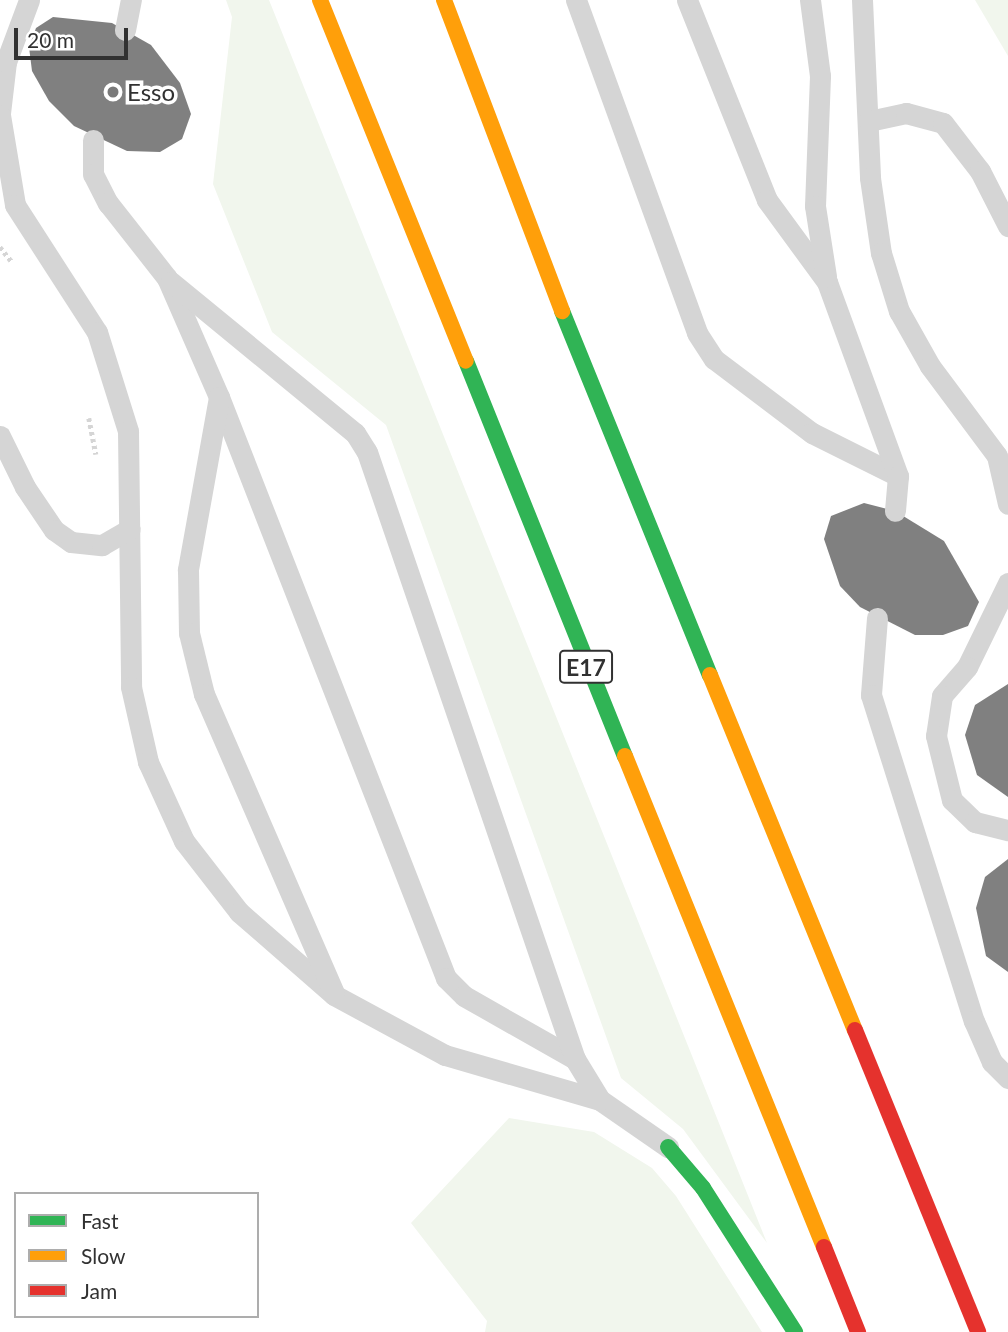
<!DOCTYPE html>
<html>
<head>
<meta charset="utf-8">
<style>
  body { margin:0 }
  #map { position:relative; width:1008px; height:1332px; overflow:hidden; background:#fff; font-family:Lato,sans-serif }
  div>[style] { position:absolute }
  .green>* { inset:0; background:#f1f6ed }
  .building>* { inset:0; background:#808080 }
  .path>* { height:4.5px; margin-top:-2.25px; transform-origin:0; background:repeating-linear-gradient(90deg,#d5d5d5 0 3.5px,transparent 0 7px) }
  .lane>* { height:21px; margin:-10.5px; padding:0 10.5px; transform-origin:10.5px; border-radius:10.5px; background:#d5d5d5 }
  .fast>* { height:16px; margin:-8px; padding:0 8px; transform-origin:8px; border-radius:8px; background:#30b455 }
  .slow>* { height:16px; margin:-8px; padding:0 8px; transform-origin:8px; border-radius:8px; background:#ff9f0a }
  .jam>* { height:16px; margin:-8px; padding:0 8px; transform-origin:8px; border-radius:8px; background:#e5322d }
  .dots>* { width:19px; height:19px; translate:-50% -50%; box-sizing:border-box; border:4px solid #fff; border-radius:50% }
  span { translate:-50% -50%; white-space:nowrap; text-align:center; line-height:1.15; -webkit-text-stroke:7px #fff; paint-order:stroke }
  .shield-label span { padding:2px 5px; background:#fff; border:2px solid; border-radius:5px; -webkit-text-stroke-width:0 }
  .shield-label { font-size:23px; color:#313131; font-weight:700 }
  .poi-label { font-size:24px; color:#313131 }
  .left { translate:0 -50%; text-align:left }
  .legend { position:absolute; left:14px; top:1192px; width:245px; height:126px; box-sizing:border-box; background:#fff; border:2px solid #adadad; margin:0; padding:9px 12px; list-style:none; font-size:21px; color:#313131 }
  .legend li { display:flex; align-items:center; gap:14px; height:35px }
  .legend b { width:35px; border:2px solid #adadad }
  .scale { position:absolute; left:14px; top:28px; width:114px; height:32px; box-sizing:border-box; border:4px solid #313131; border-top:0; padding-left:9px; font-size:21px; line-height:24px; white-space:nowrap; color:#313131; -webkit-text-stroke:5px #fff; paint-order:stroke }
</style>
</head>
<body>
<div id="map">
  <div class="green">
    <i style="clip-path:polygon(226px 0,269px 0,767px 1243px,683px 1129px,621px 1078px,386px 425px,272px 332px,213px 184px,232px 17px)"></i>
    <i style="clip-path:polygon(975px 0,1008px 0,1008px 56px)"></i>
    <i style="clip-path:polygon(509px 1118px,594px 1132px,652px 1168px,676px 1196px,762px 1332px,485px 1332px,487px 1321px,411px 1223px)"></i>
  </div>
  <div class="building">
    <i style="clip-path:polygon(53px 17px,112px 23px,151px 45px,180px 83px,191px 114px,182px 139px,160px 152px,127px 151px,74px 126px,49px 101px,32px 71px,29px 47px,36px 28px)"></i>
    <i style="clip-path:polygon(864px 503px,895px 511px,944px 541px,979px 602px,968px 626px,943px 635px,915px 635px,860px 607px,840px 586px,824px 539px,831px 516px)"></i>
    <i style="clip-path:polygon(1008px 684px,1008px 797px,977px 775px,965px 735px,975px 705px)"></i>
    <i style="clip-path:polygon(1008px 859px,1008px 972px,986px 956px,976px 908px,985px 877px)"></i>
  </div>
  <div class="path">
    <i style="left:0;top:247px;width:19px;rotate:51deg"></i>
    <i style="left:89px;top:418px;width:37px;rotate:79deg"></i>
  </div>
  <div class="lane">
    <i style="left:576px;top:0;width:354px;rotate:70deg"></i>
    <i style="left:697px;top:333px;width:31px;rotate:57deg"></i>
    <i style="left:714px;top:359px;width:123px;rotate:37.1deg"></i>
    <i style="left:812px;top:433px;width:96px;rotate:26.6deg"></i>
    <i style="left:687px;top:0;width:215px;rotate:68.2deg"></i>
    <i style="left:767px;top:200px;width:102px;rotate:53.8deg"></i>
    <i style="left:827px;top:282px;width:207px;rotate:69.9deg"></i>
    <i style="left:898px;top:476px;width:35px;rotate:95deg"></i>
    <i style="left:810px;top:0;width:77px;rotate:82.5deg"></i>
    <i style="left:820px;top:76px;width:130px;rotate:92.2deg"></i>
    <i style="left:815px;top:206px;width:71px;rotate:81.1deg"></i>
    <i style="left:862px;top:0;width:178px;rotate:87.4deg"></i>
    <i style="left:870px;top:178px;width:76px;rotate:81.7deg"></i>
    <i style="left:881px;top:253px;width:61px;rotate:72.8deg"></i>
    <i style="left:899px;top:311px;width:63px;rotate:60.6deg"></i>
    <i style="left:930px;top:366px;width:112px;rotate:53.3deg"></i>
    <i style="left:997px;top:456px;width:49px;rotate:77.1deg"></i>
    <i style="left:125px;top:30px;width:31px;rotate:-79deg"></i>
    <i style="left:0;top:113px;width:51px;rotate:-83.3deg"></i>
    <i style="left:6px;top:62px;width:66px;rotate:-69.6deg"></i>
    <i style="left:0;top:115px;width:91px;rotate:80.5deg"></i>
    <i style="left:15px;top:205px;width:151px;rotate:57.2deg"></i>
    <i style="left:97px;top:332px;width:104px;rotate:72.6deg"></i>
    <i style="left:128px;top:431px;width:256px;rotate:89.3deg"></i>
    <i style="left:131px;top:687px;width:77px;rotate:77.2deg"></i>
    <i style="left:148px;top:762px;width:87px;rotate:65.5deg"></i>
    <i style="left:184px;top:841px;width:90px;rotate:52.2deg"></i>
    <i style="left:239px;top:912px;width:126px;rotate:41.1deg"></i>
    <i style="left:334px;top:995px;width:126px;rotate:28.4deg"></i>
    <i style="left:445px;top:1055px;width:161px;rotate:16.2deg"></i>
    <i style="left:600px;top:1100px;width:83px;rotate:34.7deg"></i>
    <i style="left:869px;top:121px;width:38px;rotate:-12deg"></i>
    <i style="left:906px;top:113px;width:38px;rotate:15deg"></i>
    <i style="left:943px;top:123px;width:61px;rotate:52.4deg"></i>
    <i style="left:980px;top:171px;width:62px;rotate:63deg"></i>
    <i style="left:93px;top:140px;width:34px;rotate:90deg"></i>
    <i style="left:93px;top:174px;width:33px;rotate:63deg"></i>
    <i style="left:108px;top:203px;width:95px;rotate:51.8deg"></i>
    <i style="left:167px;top:278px;width:130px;rotate:66.4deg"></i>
    <i style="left:219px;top:397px;width:624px;rotate:68.66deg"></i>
    <i style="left:446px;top:978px;width:25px;rotate:45deg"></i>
    <i style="left:464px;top:996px;width:128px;rotate:29.6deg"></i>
    <i style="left:575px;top:1059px;width:48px;rotate:58.6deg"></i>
    <i style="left:171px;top:282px;width:238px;rotate:39.4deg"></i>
    <i style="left:355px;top:433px;width:22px;rotate:58deg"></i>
    <i style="left:367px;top:452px;width:642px;rotate:71.09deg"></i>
    <i style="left:219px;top:397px;width:176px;rotate:100.2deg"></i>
    <i style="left:188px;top:570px;width:63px;rotate:89.1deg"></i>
    <i style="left:189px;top:633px;width:63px;rotate:76.2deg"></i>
    <i style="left:204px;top:694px;width:326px;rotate:66.5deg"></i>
    <i style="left:0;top:436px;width:57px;rotate:63.9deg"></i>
    <i style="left:25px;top:487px;width:52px;rotate:56deg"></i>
    <i style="left:54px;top:530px;width:21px;rotate:35deg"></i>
    <i style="left:71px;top:542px;width:31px;rotate:6deg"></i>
    <i style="left:102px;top:545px;width:32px;rotate:-30deg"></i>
    <i style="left:1008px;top:583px;width:93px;rotate:116deg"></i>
    <i style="left:967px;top:667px;width:38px;rotate:131deg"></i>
    <i style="left:942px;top:696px;width:40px;rotate:98.5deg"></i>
    <i style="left:936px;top:736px;width:66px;rotate:76deg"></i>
    <i style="left:952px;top:800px;width:32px;rotate:44deg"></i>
    <i style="left:975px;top:822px;width:34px;rotate:14deg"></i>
    <i style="left:877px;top:618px;width:77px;rotate:94.5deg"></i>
    <i style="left:871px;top:695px;width:342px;rotate:72.5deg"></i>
    <i style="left:974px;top:1021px;width:45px;rotate:66.3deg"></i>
    <i style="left:992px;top:1062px;width:23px;rotate:45deg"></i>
  </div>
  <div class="fast">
    <i style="left:562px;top:311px;width:393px;rotate:67.9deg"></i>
    <i style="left:466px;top:361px;width:426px;rotate:68.1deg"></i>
    <i style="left:668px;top:1147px;width:54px;rotate:49.5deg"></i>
    <i style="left:703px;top:1188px;width:171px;rotate:57.4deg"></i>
  </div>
  <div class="slow">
    <i style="left:320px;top:0;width:389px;rotate:68deg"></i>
    <i style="left:444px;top:0;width:333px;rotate:69.2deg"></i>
    <i style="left:710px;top:675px;width:383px;rotate:67.8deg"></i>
    <i style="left:625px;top:756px;width:530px;rotate:67.94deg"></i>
  </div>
  <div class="jam">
    <i style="left:855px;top:1030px;width:326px;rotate:67.8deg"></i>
    <i style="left:824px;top:1247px;width:92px;rotate:68.2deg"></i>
  </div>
  <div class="dots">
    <i style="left:113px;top:92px;background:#797979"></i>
  </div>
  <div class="shield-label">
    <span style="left:586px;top:667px">E17</span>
  </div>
  <div class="poi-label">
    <span class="left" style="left:127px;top:92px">Esso</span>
  </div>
  <ul class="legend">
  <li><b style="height:9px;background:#30b455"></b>Fast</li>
  <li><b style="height:9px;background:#ff9f0a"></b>Slow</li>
  <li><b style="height:9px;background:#e5322d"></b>Jam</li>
  </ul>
  <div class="scale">20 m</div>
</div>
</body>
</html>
